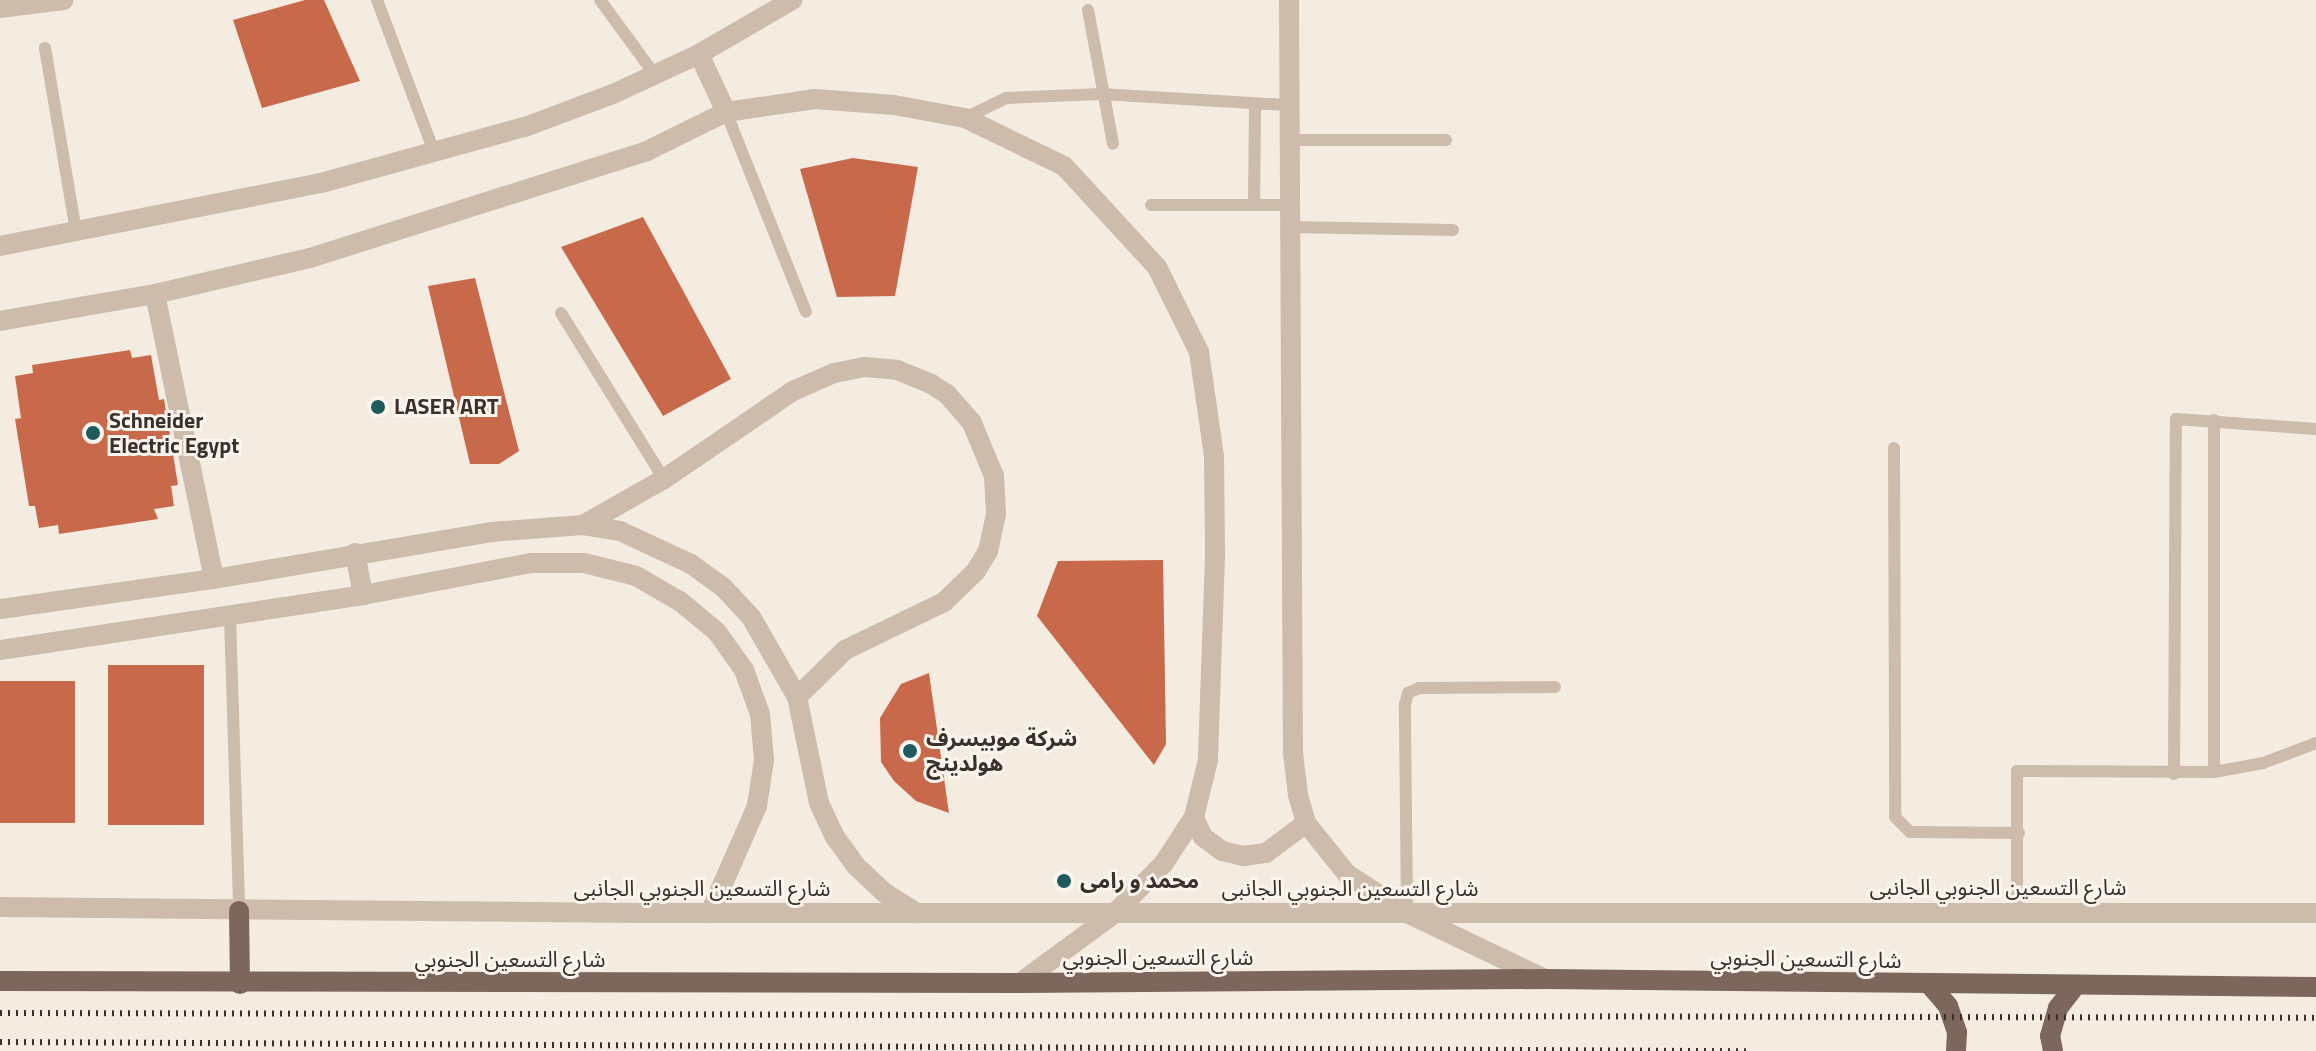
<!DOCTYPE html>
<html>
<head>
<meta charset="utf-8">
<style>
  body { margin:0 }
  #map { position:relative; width:2316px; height:1051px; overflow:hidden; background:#f4ebe1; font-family:"Titillium Web","Noto Sans Arabic",sans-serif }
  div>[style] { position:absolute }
  .building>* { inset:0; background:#c8694b; transform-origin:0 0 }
  .service>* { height:12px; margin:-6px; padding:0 6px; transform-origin:6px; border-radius:6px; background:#cdbbac }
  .minor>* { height:20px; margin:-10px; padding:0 10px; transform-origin:10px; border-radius:10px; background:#cdbbac }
  .tertiary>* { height:20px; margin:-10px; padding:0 10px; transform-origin:10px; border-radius:10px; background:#cdbbac }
  .primary>* { height:20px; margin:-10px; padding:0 10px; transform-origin:10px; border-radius:10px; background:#7d675c }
  .rail>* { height:6px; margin-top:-3px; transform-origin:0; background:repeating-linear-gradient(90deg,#3b302b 0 2px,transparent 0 8px) }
  .dots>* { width:22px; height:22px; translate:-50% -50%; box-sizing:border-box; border:4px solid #fbf5ee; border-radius:50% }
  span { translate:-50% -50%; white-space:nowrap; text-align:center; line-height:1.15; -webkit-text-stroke:6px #fbf5ee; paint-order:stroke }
  .poi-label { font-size:22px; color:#3b302b; font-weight:700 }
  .left { translate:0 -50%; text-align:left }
  .street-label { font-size:22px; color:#3b302b }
</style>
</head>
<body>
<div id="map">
  <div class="building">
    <i style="clip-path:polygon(305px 0,324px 0,360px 81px,262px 108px,233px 20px)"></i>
    <i style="clip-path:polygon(853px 158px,918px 167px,895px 296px,837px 297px,800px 169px)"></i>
    <i style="clip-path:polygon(643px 217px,731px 379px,663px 416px,561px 247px)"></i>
    <i style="clip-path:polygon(475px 278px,519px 451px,499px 464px,470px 464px,428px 286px)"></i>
    <i style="clip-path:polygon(130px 350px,132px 358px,151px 355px,159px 400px,164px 399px,178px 485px,171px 486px,174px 506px,154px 509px,158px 519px,59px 534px,58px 525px,39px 528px,35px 506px,29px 506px,15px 419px,21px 418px,15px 376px,33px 373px,32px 365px)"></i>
    <i style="clip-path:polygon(1163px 560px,1166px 744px,1154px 765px,1037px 616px,1058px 561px)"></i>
    <i style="left:204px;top:665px;width:160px;height:96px;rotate:90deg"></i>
    <i style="clip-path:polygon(929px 673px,949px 813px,916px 801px,894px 781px,881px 762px,880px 718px,901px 684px)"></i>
    <i style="left:75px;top:681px;width:142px;height:75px;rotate:90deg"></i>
  </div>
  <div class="service">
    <i style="left:377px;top:0;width:165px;rotate:69.4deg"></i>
    <i style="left:600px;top:0;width:93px;rotate:53.7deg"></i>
    <i style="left:1088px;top:10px;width:136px;rotate:79.4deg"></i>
    <i style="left:45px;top:48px;width:187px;rotate:80.4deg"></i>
    <i style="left:726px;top:112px;width:215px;rotate:68.2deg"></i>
    <i style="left:965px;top:118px;width:46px;rotate:-26deg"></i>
    <i style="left:1006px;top:98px;width:95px;rotate:-2.4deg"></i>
    <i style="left:1101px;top:94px;width:187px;rotate:3.4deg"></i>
    <i style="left:1287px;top:140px;width:159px"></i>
    <i style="left:1151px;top:205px;width:137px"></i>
    <i style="left:1254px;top:205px;width:101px;rotate:-89.4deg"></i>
    <i style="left:1288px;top:227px;width:165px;rotate:1deg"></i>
    <i style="left:561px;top:313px;width:195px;rotate:58.2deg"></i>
    <i style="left:1894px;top:448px;width:369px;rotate:89.8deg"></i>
    <i style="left:1895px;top:817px;width:21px;rotate:45deg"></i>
    <i style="left:1910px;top:832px;width:109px;rotate:0.5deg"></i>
    <i style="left:230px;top:617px;width:294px;rotate:88.2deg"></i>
    <i style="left:2214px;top:772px;width:352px;rotate:-90deg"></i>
    <i style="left:2174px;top:774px;width:355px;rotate:-89.7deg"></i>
    <i style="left:2176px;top:419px;width:140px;rotate:4.1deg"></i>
    <i style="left:2017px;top:911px;width:140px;rotate:-90deg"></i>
    <i style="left:2017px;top:771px;width:197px;rotate:0.3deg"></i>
    <i style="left:2214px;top:772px;width:50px;rotate:-10.4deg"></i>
    <i style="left:2263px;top:763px;width:57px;rotate:-20.7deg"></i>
    <i style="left:1407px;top:913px;width:208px;rotate:-90.6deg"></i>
    <i style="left:1405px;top:705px;width:12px;rotate:-76deg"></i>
    <i style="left:1408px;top:693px;width:12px;rotate:-24deg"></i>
    <i style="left:1419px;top:688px;width:136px;rotate:-0.4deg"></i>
  </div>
  <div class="minor">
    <i style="left:0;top:8px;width:64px;rotate:-7.1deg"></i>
    <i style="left:155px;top:294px;width:291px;rotate:78.3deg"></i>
    <i style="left:583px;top:525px;width:93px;rotate:-29.6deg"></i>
    <i style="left:664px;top:479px;width:156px;rotate:-34.3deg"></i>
    <i style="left:793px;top:391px;width:45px;rotate:-23.7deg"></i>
    <i style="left:834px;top:373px;width:32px;rotate:-11deg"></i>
    <i style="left:865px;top:367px;width:32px;rotate:5deg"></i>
    <i style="left:897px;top:370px;width:37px;rotate:22deg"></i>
    <i style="left:931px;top:384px;width:19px;rotate:32deg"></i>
    <i style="left:947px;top:394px;width:38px;rotate:49deg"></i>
    <i style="left:972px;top:423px;width:57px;rotate:67.5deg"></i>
    <i style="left:994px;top:476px;width:38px;rotate:87deg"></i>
    <i style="left:996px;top:514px;width:38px;rotate:102deg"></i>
    <i style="left:988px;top:551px;width:23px;rotate:121deg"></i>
    <i style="left:976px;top:571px;width:45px;rotate:135.9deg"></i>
    <i style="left:944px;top:602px;width:110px;rotate:154.1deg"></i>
    <i style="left:845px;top:650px;width:67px;rotate:135.6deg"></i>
    <i style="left:355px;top:553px;width:43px;rotate:79.2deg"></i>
    <i style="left:0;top:609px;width:216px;rotate:-8deg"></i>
    <i style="left:214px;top:579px;width:281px;rotate:-9.6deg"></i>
    <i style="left:491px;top:532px;width:92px;rotate:-4.4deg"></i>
    <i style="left:583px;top:525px;width:37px;rotate:9deg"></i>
    <i style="left:620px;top:531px;width:78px;rotate:24.9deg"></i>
    <i style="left:691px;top:564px;width:39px;rotate:36deg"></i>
    <i style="left:723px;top:587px;width:41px;rotate:47deg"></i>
    <i style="left:751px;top:617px;width:92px;rotate:60.1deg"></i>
    <i style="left:797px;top:697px;width:108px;rotate:78.3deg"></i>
    <i style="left:819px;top:803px;width:38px;rotate:65deg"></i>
    <i style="left:835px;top:837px;width:37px;rotate:54deg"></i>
    <i style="left:857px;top:867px;width:38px;rotate:43deg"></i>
    <i style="left:885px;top:893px;width:38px;rotate:32deg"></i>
    <i style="left:0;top:650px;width:367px;rotate:-8.6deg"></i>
    <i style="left:363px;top:595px;width:171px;rotate:-10.8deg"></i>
    <i style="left:531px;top:563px;width:53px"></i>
    <i style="left:584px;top:563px;width:54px;rotate:14deg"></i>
    <i style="left:636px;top:576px;width:52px;rotate:30deg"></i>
    <i style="left:681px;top:602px;width:47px;rotate:39.8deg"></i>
    <i style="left:717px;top:632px;width:47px;rotate:54.6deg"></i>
    <i style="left:744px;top:670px;width:47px;rotate:70deg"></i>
    <i style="left:760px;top:714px;width:46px;rotate:85deg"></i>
    <i style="left:764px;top:760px;width:47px;rotate:98.7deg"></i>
    <i style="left:757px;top:806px;width:117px;rotate:113.7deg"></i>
  </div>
  <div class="tertiary">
    <i style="left:1289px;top:0;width:753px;rotate:89.7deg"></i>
    <i style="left:1293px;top:753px;width:42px;rotate:83.2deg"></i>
    <i style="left:1298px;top:795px;width:29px;rotate:74deg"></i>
    <i style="left:1306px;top:823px;width:65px;rotate:51.2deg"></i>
    <i style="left:1347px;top:874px;width:72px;rotate:33deg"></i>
    <i style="left:1407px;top:913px;width:153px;rotate:25.6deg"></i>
    <i style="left:699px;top:54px;width:64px;rotate:65deg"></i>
    <i style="left:0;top:246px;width:327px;rotate:-11.1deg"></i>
    <i style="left:321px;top:183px;width:212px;rotate:-15.4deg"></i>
    <i style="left:525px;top:127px;width:94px;rotate:-20.6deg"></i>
    <i style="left:613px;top:94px;width:95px;rotate:-24.9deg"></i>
    <i style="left:699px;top:54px;width:108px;rotate:-30.1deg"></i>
    <i style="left:0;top:321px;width:157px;rotate:-9.9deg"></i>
    <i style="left:155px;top:294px;width:159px;rotate:-13.1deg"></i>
    <i style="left:310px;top:258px;width:354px;rotate:-17.6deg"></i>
    <i style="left:647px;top:151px;width:88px;rotate:-26.3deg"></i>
    <i style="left:726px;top:112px;width:90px;rotate:-8.3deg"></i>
    <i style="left:815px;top:99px;width:79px;rotate:4.3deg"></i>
    <i style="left:894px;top:105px;width:72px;rotate:10.4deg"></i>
    <i style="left:965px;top:118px;width:110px;rotate:25.9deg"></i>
    <i style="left:1064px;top:166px;width:137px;rotate:47.4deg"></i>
    <i style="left:1157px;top:267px;width:95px;rotate:63.7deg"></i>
    <i style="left:1199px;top:352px;width:105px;rotate:81.8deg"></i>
    <i style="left:1214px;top:456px;width:100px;rotate:89.4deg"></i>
    <i style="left:1215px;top:556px;width:204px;rotate:92deg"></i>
    <i style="left:1208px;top:760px;width:59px;rotate:103.8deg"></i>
    <i style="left:1194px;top:817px;width:55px;rotate:123.1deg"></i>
    <i style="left:1164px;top:863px;width:70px;rotate:134.4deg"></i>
    <i style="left:1115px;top:913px;width:118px;rotate:143.6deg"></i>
    <i style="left:1194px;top:817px;width:22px;rotate:66deg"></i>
    <i style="left:1203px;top:837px;width:24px;rotate:36deg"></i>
    <i style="left:1222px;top:851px;width:23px;rotate:13deg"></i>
    <i style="left:1244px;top:856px;width:22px;rotate:-8deg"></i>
    <i style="left:1266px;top:853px;width:50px;rotate:-36.9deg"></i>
    <i style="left:0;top:907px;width:636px;rotate:0.54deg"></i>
    <i style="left:636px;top:913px;width:1680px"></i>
  </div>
  <div class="primary">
    <i style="left:239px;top:911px;width:73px;rotate:89.2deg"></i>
    <i style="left:0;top:981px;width:1020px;rotate:0.11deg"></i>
    <i style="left:1020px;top:983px;width:525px;rotate:-0.44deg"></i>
    <i style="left:1545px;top:979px;width:771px;rotate:0.59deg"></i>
    <i style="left:1929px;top:984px;width:29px;rotate:49deg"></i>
    <i style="left:1948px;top:1006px;width:28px;rotate:71deg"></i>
    <i style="left:1957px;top:1032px;width:19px;rotate:93deg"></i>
    <i style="left:2053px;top:1051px;width:15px;rotate:-101deg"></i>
    <i style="left:2050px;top:1036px;width:29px;rotate:-74deg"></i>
    <i style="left:2058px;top:1008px;width:29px;rotate:-52deg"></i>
  </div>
  <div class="rail">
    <i style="left:0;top:1013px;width:2316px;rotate:0.12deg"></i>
    <i style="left:0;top:1042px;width:1747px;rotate:0.3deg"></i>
  </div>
  <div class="dots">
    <i style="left:378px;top:407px;background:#1f5a5e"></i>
    <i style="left:93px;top:433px;background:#1f5a5e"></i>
    <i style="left:910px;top:751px;background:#1f5a5e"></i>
    <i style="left:1064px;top:881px;background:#1f5a5e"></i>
  </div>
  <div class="poi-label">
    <span class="left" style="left:394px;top:407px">LASER ART</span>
    <span class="left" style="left:109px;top:433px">Schneider<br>Electric Egypt</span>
    <span class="left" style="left:926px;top:751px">شركة موبيسرف<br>هولدينج</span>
    <span class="left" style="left:1080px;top:881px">محمد و رامى</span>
  </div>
  <div class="street-label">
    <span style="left:1998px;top:888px">شارع التسعين الجنوبي الجانبى</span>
    <span style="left:702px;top:889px">شارع التسعين الجنوبي الجانبى</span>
    <span style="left:1350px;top:889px">شارع التسعين الجنوبي الجانبى</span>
    <span style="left:1158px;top:958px">شارع التسعين الجنوبي</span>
    <span style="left:1806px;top:959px;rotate:1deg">شارع التسعين الجنوبي</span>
    <span style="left:510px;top:960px">شارع التسعين الجنوبي</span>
  </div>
</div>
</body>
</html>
